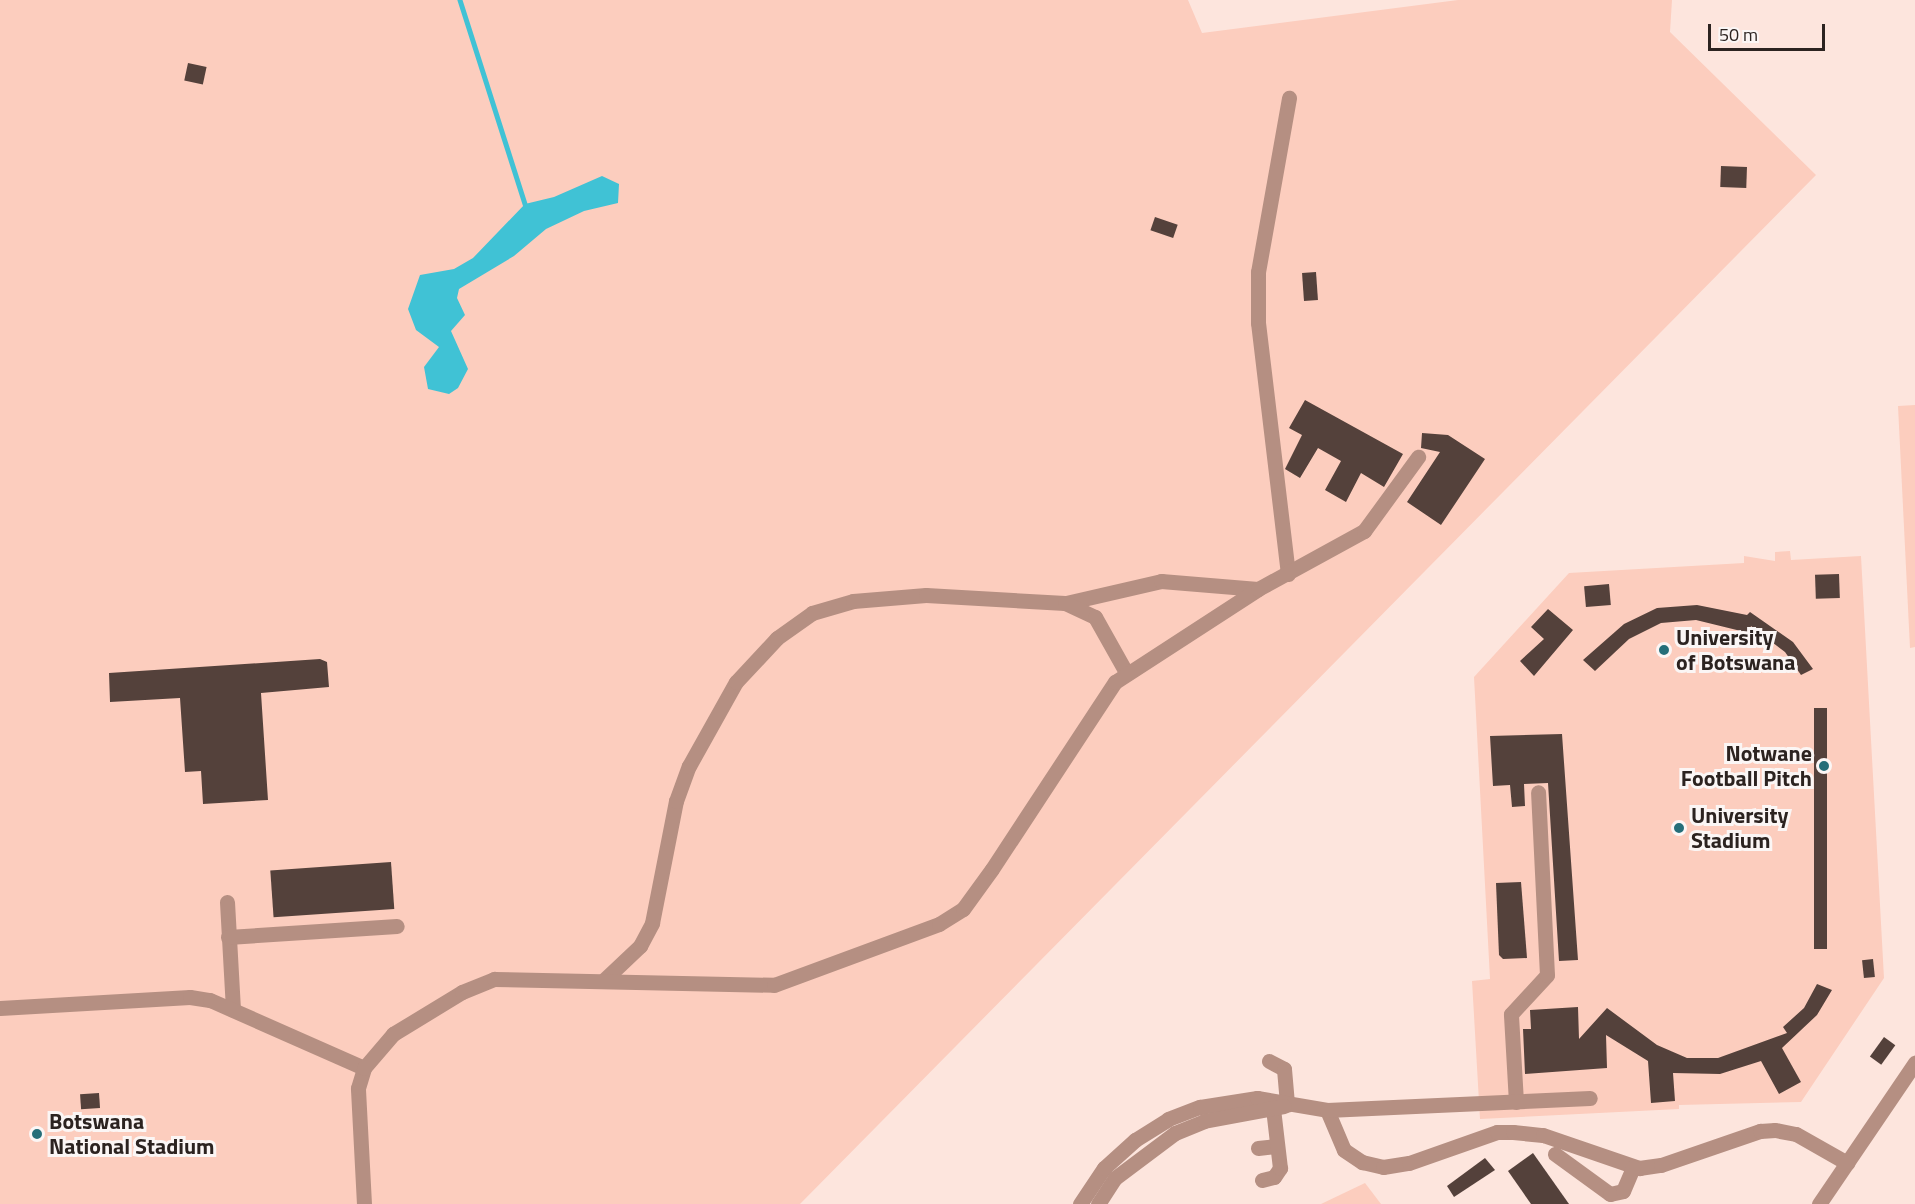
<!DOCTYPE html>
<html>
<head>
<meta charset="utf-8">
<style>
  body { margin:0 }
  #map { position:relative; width:1915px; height:1204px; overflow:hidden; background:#fde5dd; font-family:"Titillium Web",sans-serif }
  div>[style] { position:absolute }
  .green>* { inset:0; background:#fccdbe }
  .water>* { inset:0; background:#40c2d5 }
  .stream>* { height:4.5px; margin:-2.25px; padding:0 2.25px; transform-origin:2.25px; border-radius:2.25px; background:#40c2d5 }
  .building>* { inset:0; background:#54413b; transform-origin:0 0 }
  .minor>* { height:15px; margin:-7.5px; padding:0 7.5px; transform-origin:7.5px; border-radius:7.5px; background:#b58f82 }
  .dots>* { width:16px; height:16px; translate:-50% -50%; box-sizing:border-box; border:3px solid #fbf6f5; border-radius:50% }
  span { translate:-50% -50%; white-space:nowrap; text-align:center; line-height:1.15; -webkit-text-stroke:6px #fbf6f5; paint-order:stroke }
  .poi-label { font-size:22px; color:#2c2320; font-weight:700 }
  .left { translate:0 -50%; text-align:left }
  .right { translate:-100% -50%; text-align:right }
  .scale { position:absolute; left:1708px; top:24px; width:117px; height:27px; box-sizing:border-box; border:3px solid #2c2320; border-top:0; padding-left:8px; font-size:18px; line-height:21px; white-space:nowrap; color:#2c2320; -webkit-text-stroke:4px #fbf6f5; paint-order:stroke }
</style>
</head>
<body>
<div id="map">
  <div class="green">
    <i style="clip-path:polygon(0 0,1188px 0,1202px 33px,1458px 0,1672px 0,1670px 32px,1816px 175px,800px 1204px,0 1204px)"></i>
    <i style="clip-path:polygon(1915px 405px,1915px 647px,1910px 648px,1898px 406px)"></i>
    <i style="clip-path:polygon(1790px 551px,1791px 560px,1861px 556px,1884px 978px,1801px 1102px,1679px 1105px,1679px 1109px,1480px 1119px,1472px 981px,1490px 979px,1474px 677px,1569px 573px,1744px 563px,1744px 556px,1775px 561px,1775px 552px)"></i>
    <i style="clip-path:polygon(1365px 1183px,1381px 1204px,1321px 1204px)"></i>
  </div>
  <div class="water">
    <i style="clip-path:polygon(602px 176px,619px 184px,618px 203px,584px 211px,546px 229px,514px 256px,459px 289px,457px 298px,465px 315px,451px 331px,468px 369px,458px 388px,449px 394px,428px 389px,424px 367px,439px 347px,416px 330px,408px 309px,420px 275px,454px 269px,473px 258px,525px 204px,554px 197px)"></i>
  </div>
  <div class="stream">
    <i style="left:460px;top:0;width:214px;rotate:72.3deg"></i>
  </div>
  <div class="building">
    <i style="left:188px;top:63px;width:19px;height:18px;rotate:12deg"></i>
    <i style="left:1721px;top:166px;width:26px;height:21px;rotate:2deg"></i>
    <i style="left:1155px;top:217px;width:24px;height:14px;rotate:19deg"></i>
    <i style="left:1316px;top:272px;width:28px;height:14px;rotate:86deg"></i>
    <i style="clip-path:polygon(1305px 400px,1403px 454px,1384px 487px,1361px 473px,1346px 502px,1325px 490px,1341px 461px,1318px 448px,1300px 478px,1285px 469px,1302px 435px,1289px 428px)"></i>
    <i style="clip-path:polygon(1422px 433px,1448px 435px,1485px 459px,1441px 525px,1407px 502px,1440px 452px,1421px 448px)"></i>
    <i style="left:1839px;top:574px;width:24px;height:24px;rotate:88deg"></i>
    <i style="left:1609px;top:584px;width:21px;height:25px;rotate:85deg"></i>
    <i style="clip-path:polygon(1697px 605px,1747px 615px,1750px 612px,1793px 642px,1813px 669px,1801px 675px,1785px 652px,1751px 626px,1749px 633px,1696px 620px,1661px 623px,1629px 639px,1595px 671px,1583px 660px,1624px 624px,1657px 608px)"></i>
    <i style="clip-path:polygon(1548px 609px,1573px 630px,1534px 676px,1520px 661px,1544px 639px,1531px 627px)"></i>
    <i style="clip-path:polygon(320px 659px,327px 662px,329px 687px,261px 693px,268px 800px,203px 804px,201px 771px,185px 772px,180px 698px,110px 702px,109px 673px)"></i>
    <i style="left:1814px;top:708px;width:13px;height:241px"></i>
    <i style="clip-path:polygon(1562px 734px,1578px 960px,1559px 961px,1548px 783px,1524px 784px,1525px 806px,1512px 807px,1510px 785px,1493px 786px,1490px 736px)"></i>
    <i style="left:391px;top:862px;width:47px;height:121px;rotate:86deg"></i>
    <i style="clip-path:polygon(1521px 882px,1527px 958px,1503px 959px,1499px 955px,1496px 883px)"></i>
    <i style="left:1873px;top:959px;width:18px;height:11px;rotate:84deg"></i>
    <i style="clip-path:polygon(1817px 984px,1832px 990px,1817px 1015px,1782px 1048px,1801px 1082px,1779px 1094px,1761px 1061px,1720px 1074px,1673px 1073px,1675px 1101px,1651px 1103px,1648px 1061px,1606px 1035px,1607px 1068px,1525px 1074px,1523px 1029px,1531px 1029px,1530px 1010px,1578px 1007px,1579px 1039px,1607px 1008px,1657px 1045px,1687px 1058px,1718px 1058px,1787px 1033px,1783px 1027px,1804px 1008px)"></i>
    <i style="left:1884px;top:1037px;width:14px;height:24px;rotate:36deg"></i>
    <i style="left:99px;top:1093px;width:15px;height:19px;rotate:86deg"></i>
    <i style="clip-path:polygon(1533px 1153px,1569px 1204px,1531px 1204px,1508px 1171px)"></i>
    <i style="clip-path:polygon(1485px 1158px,1495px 1170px,1454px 1197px,1447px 1186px)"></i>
  </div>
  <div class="minor">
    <i style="left:1288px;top:574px;width:253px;rotate:-96.8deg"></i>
    <i style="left:1258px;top:323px;width:51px;rotate:-90deg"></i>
    <i style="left:1258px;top:272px;width:177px;rotate:-79.9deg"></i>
    <i style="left:1066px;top:603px;width:98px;rotate:-13deg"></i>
    <i style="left:1161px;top:581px;width:97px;rotate:4.7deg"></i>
    <i style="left:227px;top:902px;width:108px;rotate:86.8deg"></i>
    <i style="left:228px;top:937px;width:169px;rotate:-3.7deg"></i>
    <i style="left:604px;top:980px;width:50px;rotate:-43.4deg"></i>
    <i style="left:640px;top:946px;width:26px;rotate:-62deg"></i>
    <i style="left:652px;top:923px;width:124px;rotate:-78.9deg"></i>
    <i style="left:676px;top:801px;width:37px;rotate:-70deg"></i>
    <i style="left:689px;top:766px;width:96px;rotate:-60.8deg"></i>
    <i style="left:736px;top:682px;width:60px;rotate:-47deg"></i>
    <i style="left:777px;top:638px;width:43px;rotate:-35.5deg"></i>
    <i style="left:812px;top:613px;width:43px;rotate:-16.3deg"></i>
    <i style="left:853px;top:601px;width:73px;rotate:-4.7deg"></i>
    <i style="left:926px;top:595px;width:139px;rotate:3.3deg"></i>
    <i style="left:1065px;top:603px;width:33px;rotate:25deg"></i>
    <i style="left:1095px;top:617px;width:65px;rotate:60.7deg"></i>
    <i style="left:0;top:1008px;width:190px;rotate:-3.3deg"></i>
    <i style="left:190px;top:997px;width:20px;rotate:9deg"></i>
    <i style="left:210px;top:1000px;width:168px;rotate:23.8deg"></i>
    <i style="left:1269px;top:1061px;width:17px;rotate:28deg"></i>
    <i style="left:1284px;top:1069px;width:36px;rotate:85deg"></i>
    <i style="left:1516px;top:1102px;width:88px;rotate:-93.3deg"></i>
    <i style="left:1511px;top:1014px;width:53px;rotate:-47.3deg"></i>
    <i style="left:1547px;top:975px;width:183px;rotate:-92.8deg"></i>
    <i style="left:1327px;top:1110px;width:43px;rotate:67deg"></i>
    <i style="left:1344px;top:1150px;width:22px;rotate:34deg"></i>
    <i style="left:1362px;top:1162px;width:22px;rotate:13deg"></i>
    <i style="left:1383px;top:1167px;width:26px;rotate:-9deg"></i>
    <i style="left:1409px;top:1163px;width:93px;rotate:-19.4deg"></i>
    <i style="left:1497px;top:1132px;width:16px"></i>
    <i style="left:1513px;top:1132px;width:30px;rotate:6deg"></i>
    <i style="left:1543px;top:1135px;width:102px;rotate:19deg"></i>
    <i style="left:1639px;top:1168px;width:22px;rotate:-8deg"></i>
    <i style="left:1661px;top:1165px;width:105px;rotate:-19deg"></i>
    <i style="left:1760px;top:1131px;width:15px;rotate:-4deg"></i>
    <i style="left:1775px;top:1130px;width:21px;rotate:11deg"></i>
    <i style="left:1796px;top:1134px;width:59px;rotate:29.6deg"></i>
    <i style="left:1258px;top:1148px;width:19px;rotate:-6deg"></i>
    <i style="left:1555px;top:1154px;width:68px;rotate:36deg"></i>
    <i style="left:1610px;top:1194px;width:13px;rotate:-13deg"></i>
    <i style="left:1623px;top:1191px;width:26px;rotate:-67deg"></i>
    <i style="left:1262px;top:1180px;width:12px;rotate:-14deg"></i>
    <i style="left:1274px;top:1177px;width:11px;rotate:-56deg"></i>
    <i style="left:1280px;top:1168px;width:60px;rotate:-96.7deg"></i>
    <i style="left:364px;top:1204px;width:116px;rotate:-93deg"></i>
    <i style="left:358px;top:1088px;width:21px;rotate:-73deg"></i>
    <i style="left:364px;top:1068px;width:45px;rotate:-49.5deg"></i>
    <i style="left:393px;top:1034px;width:81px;rotate:-31.3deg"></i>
    <i style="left:462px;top:992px;width:35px;rotate:-22deg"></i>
    <i style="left:494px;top:979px;width:280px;rotate:1.2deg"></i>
    <i style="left:774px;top:985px;width:176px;rotate:-20.3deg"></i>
    <i style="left:939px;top:924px;width:28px;rotate:-32deg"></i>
    <i style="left:963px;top:909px;width:49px;rotate:-54.1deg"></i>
    <i style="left:992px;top:869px;width:224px;rotate:-56.7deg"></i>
    <i style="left:1115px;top:682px;width:171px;rotate:-33deg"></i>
    <i style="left:1258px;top:589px;width:121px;rotate:-28.7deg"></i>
    <i style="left:1364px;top:531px;width:92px;rotate:-53.9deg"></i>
    <i style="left:1080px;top:1204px;width:43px;rotate:-56.3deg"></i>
    <i style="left:1104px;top:1168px;width:42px;rotate:-42.1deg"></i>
    <i style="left:1135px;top:1140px;width:39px;rotate:-32deg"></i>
    <i style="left:1168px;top:1119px;width:34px;rotate:-21deg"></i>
    <i style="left:1200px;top:1107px;width:58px;rotate:-9deg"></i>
    <i style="left:1257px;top:1098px;width:71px;rotate:9.7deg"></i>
    <i style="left:1327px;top:1110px;width:263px;rotate:-2.6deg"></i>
    <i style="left:1098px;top:1204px;width:31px;rotate:-57deg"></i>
    <i style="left:1115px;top:1178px;width:75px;rotate:-36.9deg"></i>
    <i style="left:1175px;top:1133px;width:31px;rotate:-22deg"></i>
    <i style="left:1204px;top:1121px;width:81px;rotate:-10.6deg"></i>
    <i style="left:1819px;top:1204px;width:171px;rotate:-55.8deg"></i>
  </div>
  <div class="dots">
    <i style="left:1664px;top:650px;background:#256e79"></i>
    <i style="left:1824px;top:766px;background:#256e79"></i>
    <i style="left:1679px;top:828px;background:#256e79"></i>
    <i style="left:37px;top:1134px;background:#256e79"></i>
  </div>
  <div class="poi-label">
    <span class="left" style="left:1676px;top:650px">University<br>of Botswana</span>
    <span class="right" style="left:1812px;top:766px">Notwane<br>Football Pitch</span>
    <span class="left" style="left:1691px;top:828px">University<br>Stadium</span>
    <span class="left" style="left:49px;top:1134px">Botswana<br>National Stadium</span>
  </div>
  <div class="scale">50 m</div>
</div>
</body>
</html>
